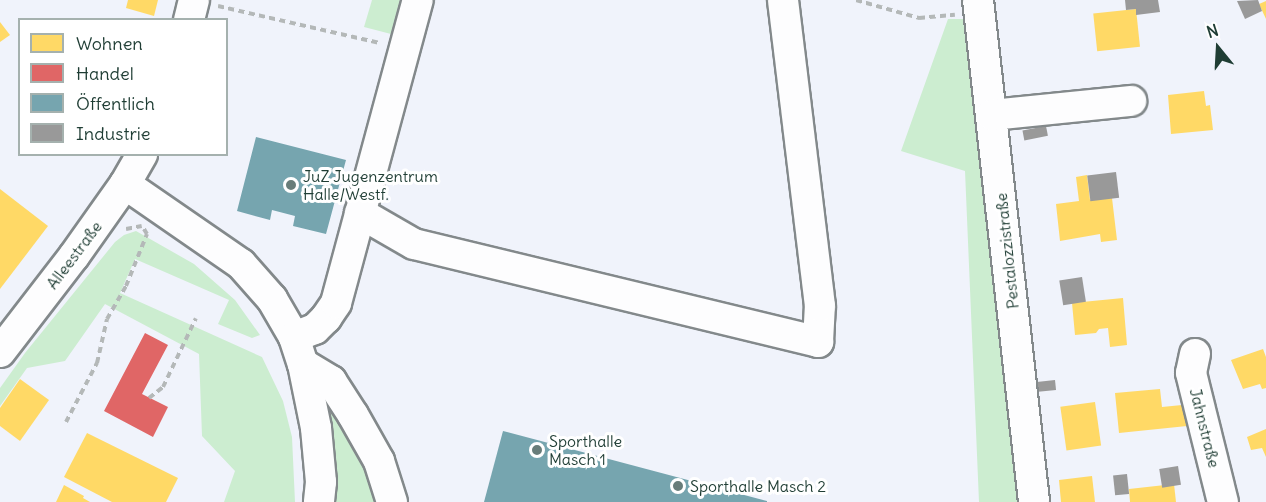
<!DOCTYPE html>
<html>
<head>
<meta charset="utf-8">
<style>
  body { margin:0 }
  #map { position:relative; width:1266px; height:502px; overflow:hidden; background:#f0f3fb; font-family:Delius,sans-serif }
  div>[style] { position:absolute }
  .green>* { inset:0; background:#ccedd0 }
  .homes>* { inset:0; background:#ffd966; transform-origin:0 0 }
  .shops>* { inset:0; background:#e06666 }
  .public>* { inset:0; background:#76a5af }
  .industry>* { inset:0; background:#999; transform-origin:0 0 }
  .path>* { height:4px; margin-top:-2px; transform-origin:0; background:repeating-linear-gradient(90deg,#b4b8b8 0 6px,transparent 0 10.5px) }
  .roads { filter:drop-shadow(2px 0 #83898b) drop-shadow(-2px 0 #83898b) drop-shadow(0 2px #83898b) drop-shadow(0 -2px #83898b) }
  .minor>* { height:30px; margin:-15px; padding:0 15px; transform-origin:15px; border-radius:15px; background:#fdfdfe }
  .dots>* { width:16px; height:16px; translate:-50% -50%; box-sizing:border-box; border:3px solid #fff; border-radius:50% }
  span { translate:-50% -50%; white-space:nowrap; text-align:center; line-height:1.15; -webkit-text-stroke:6px #fff; paint-order:stroke }
  .poi-label { font-size:16px; color:#1f3d34 }
  .left { translate:0 -50%; text-align:left }
  .street-label { font-size:16px; color:#1f3d34 }
  .legend { position:absolute; left:18px; top:18px; width:210px; height:138px; box-sizing:border-box; background:#fff; border:2px solid #a5b1ae; margin:0; padding:8px 10px; list-style:none; font-size:18px; color:#1f3d34 }
  .legend li { display:flex; align-items:center; gap:12px; height:30px }
  .legend b { width:30px; border:2px solid #a5b1ae }
  .north { position:absolute; left:1188px; top:18px; width:60px; height:60px; -webkit-text-stroke:4px #fff; paint-order:stroke; rotate:342deg; font-size:16px; font-weight:700; line-height:24px; text-align:center; color:#1f3d34 }
  .north::after { content:''; display:block; margin:auto; width:21px; height:27px; background:#1f3d34; clip-path:polygon(50% 0,100% 100%,50% 72%,0 100%) }
</style>
</head>
<body>
<div id="map">
  <div class="green">
    <i style="clip-path:polygon(372px 0,400px 0,391px 34px,364px 27px)"></i>
    <i style="clip-path:polygon(948px 19px,963px 19px,1019px 502px,979px 502px,965px 171px,901px 151px)"></i>
    <i style="clip-path:polygon(136px 231px,194px 264px,235px 300px,260px 335px,252px 338px,218px 324px,229px 300px,135px 259px,120px 293px,262px 357px,283px 401px,292px 437px,295px 502px,224px 502px,235px 471px,202px 436px,199px 354px,105px 304px,65px 361px,27px 368px,0 406px,0 388px,25px 353px,115px 242px,124px 235px)"></i>
    <i style="clip-path:polygon(323px 395px,359px 449px,377px 502px,331px 502px)"></i>
  </div>
  <div class="homes">
    <i style="clip-path:polygon(128px 0,158px 0,154px 16px,126px 8px)"></i>
    <i style="clip-path:polygon(1266px 1px,1266px 19px,1259px 4px)"></i>
    <i style="left:1136px;top:9px;width:38px;height:43px;rotate:84deg"></i>
    <i style="clip-path:polygon(0 22px,10px 35px,0 42px)"></i>
    <i style="clip-path:polygon(1204px 91px,1206px 106px,1210px 105px,1213px 130px,1171px 134px,1168px 95px)"></i>
    <i style="clip-path:polygon(1087px 175px,1090px 200px,1112px 198px,1117px 240px,1101px 242px,1100px 234px,1060px 241px,1056px 204px,1079px 201px,1076px 177px)"></i>
    <i style="clip-path:polygon(0 189px,48px 226px,0 289px)"></i>
    <i style="clip-path:polygon(1123px 298px,1127px 345px,1110px 347px,1108px 328px,1099px 329px,1096px 333px,1075px 335px,1072px 303px)"></i>
    <i style="clip-path:polygon(1263px 349px,1266px 357px,1266px 388px,1262px 389px,1260px 384px,1243px 389px,1231px 360px)"></i>
    <i style="clip-path:polygon(20px 379px,49px 400px,20px 441px,0 426px,0 408px)"></i>
    <i style="clip-path:polygon(1160px 389px,1162px 407px,1182px 405px,1187px 426px,1119px 433px,1115px 393px)"></i>
    <i style="left:1095px;top:402px;width:44px;height:35px;rotate:82deg"></i>
    <i style="clip-path:polygon(1266px 429px,1266px 457px,1262px 448px,1251px 450px,1247px 437px)"></i>
    <i style="clip-path:polygon(87px 433px,178px 478px,166px 502px,112px 502px,64px 477px)"></i>
    <i style="clip-path:polygon(1092px 476px,1095px 502px,1061px 502px,1059px 480px)"></i>
    <i style="clip-path:polygon(1174px 484px,1176px 502px,1130px 502px,1129px 489px)"></i>
    <i style="clip-path:polygon(64px 485px,84px 496px,83px 498px,90px 502px,56px 502px)"></i>
  </div>
  <div class="shops">
    <i style="clip-path:polygon(145px 333px,168px 345px,142px 394px,168px 407px,153px 437px,104px 411px)"></i>
  </div>
  <div class="public">
    <i style="clip-path:polygon(256px 137px,346px 160px,326px 234px,293px 226px,295px 216px,272px 210px,270px 220px,237px 211px)"></i>
    <i style="clip-path:polygon(503px 431px,767px 501px,767px 502px,484px 502px)"></i>
  </div>
  <div class="industry">
    <i style="clip-path:polygon(1125px 0,1158px 0,1160px 12px,1136px 15px,1136px 9px,1126px 10px)"></i>
    <i style="clip-path:polygon(1258px 0,1262px 11px,1245px 19px,1237px 1px)"></i>
    <i style="left:1046px;top:126px;width:10px;height:24px;rotate:79deg"></i>
    <i style="left:1116px;top:172px;width:26px;height:29px;rotate:83deg"></i>
    <i style="left:1082px;top:277px;width:25px;height:23px;rotate:81deg"></i>
    <i style="left:1055px;top:380px;width:10px;height:23px;rotate:84deg"></i>
    <i style="left:1178px;top:466px;width:19px;height:19px;rotate:81deg"></i>
    <i style="left:1127px;top:474px;width:20px;height:14px;rotate:84deg"></i>
  </div>
  <div class="path">
    <i style="left:856px;top:0;width:66px;rotate:15.9deg"></i>
    <i style="left:919px;top:18px;width:36px;rotate:-5deg"></i>
    <i style="left:218px;top:6px;width:166px;rotate:12.9deg"></i>
    <i style="left:126px;top:229px;width:16px;rotate:-11deg"></i>
    <i style="left:149px;top:398px;width:18px;rotate:-38deg"></i>
    <i style="left:163px;top:387px;width:76px;rotate:-64.4deg"></i>
    <i style="left:66px;top:422px;width:67px;rotate:-62.3deg"></i>
    <i style="left:97px;top:363px;width:45px;rotate:-77.2deg"></i>
    <i style="left:107px;top:319px;width:38px;rotate:-60deg"></i>
    <i style="left:126px;top:286px;width:56px;rotate:-68deg"></i>
    <i style="left:147px;top:234px;width:6px;rotate:-121deg"></i>
  </div>
  <div class="roads">
    <div class="minor">
      <i style="left:978px;top:0;width:505px;rotate:83.63deg"></i>
      <i style="left:189px;top:20px;width:21px;rotate:-76deg"></i>
      <i style="left:992px;top:115px;width:140px;rotate:-5.8deg"></i>
      <i style="left:125px;top:184px;width:141px;rotate:34.6deg"></i>
      <i style="left:241px;top:264px;width:47px;rotate:48.5deg"></i>
      <i style="left:272px;top:299px;width:44px;rotate:59.9deg"></i>
      <i style="left:294px;top:337px;width:28px;rotate:72deg"></i>
      <i style="left:303px;top:364px;width:65px;rotate:78.5deg"></i>
      <i style="left:316px;top:428px;width:54px;rotate:84.7deg"></i>
      <i style="left:321px;top:482px;width:20px;rotate:96deg"></i>
      <i style="left:360px;top:213px;width:62px;rotate:29.9deg"></i>
      <i style="left:414px;top:244px;width:416px;rotate:13.6deg"></i>
      <i style="left:818px;top:342px;width:36px;rotate:-87deg"></i>
      <i style="left:820px;top:306px;width:308px;rotate:-96.9deg"></i>
      <i style="left:294px;top:337px;width:22px;rotate:-21deg"></i>
      <i style="left:315px;top:329px;width:16px;rotate:-45deg"></i>
      <i style="left:326px;top:318px;width:18px;rotate:-56deg"></i>
      <i style="left:336px;top:303px;width:314px;rotate:-74.9deg"></i>
      <i style="left:0;top:352px;width:121px;rotate:-52.4deg"></i>
      <i style="left:74px;top:256px;width:88px;rotate:-54.7deg"></i>
      <i style="left:125px;top:184px;width:34px;rotate:-60deg"></i>
      <i style="left:1195px;top:354px;width:19px;rotate:102deg"></i>
      <i style="left:1191px;top:373px;width:133px;rotate:76.1deg"></i>
      <i style="left:303px;top:364px;width:33px;rotate:31deg"></i>
      <i style="left:331px;top:381px;width:40px;rotate:57.1deg"></i>
      <i style="left:353px;top:415px;width:53px;rotate:60.5deg"></i>
      <i style="left:379px;top:461px;width:43px;rotate:72.4deg"></i>
    </div>
  </div>
  <div class="dots">
    <i style="left:291px;top:185px;background:#687d7a"></i>
    <i style="left:537px;top:450px;background:#687d7a"></i>
    <i style="left:678px;top:486px;background:#687d7a"></i>
  </div>
  <div class="poi-label">
    <span class="left" style="left:303px;top:185px">JuZ Jugenzentrum<br>Halle/Westf.</span>
    <span class="left" style="left:549px;top:450px">Sporthalle<br>Masch 1</span>
    <span class="left" style="left:690px;top:486px">Sporthalle Masch 2</span>
  </div>
  <div class="street-label">
    <span style="left:1007px;top:251px;rotate:-96deg">Pestalozzistraße</span>
    <span style="left:74px;top:255px;rotate:-53deg">Alleestraße</span>
    <span style="left:1205px;top:428px;rotate:76deg">Jahnstraße</span>
  </div>
  <ul class="legend">
  <li><b style="height:16px;background:#ffd966"></b>Wohnen</li>
  <li><b style="height:16px;background:#e06666"></b>Handel</li>
  <li><b style="height:16px;background:#76a5af"></b>Öffentlich</li>
  <li><b style="height:16px;background:#999"></b>Industrie</li>
  </ul>
  <div class="north">N</div>
</div>
</body>
</html>
